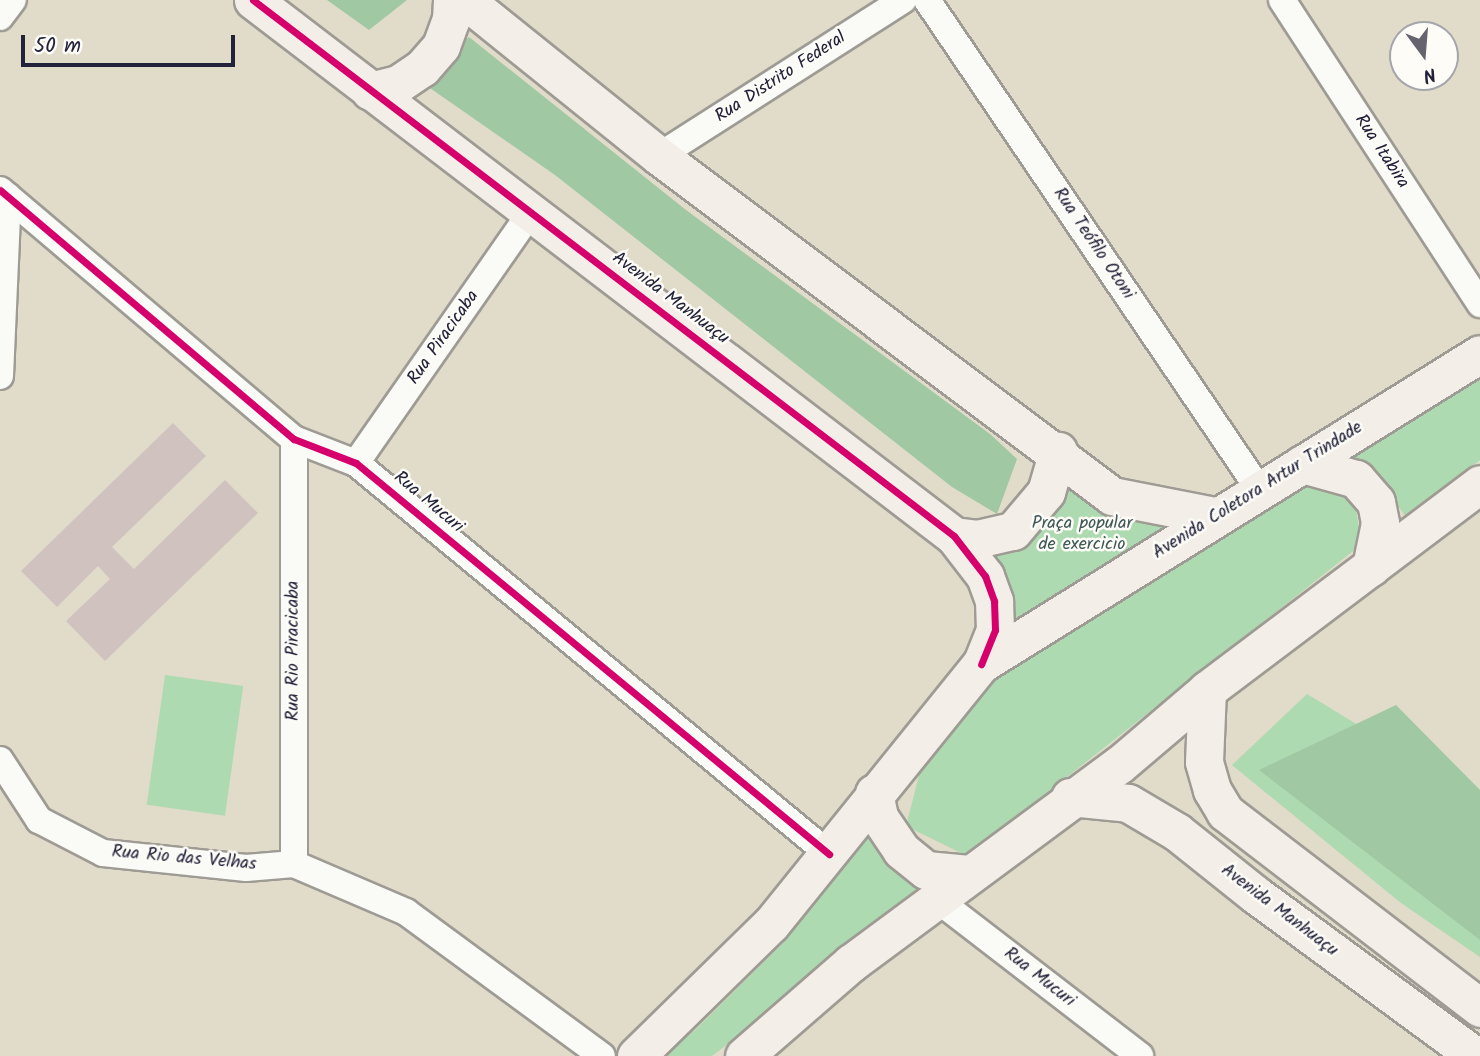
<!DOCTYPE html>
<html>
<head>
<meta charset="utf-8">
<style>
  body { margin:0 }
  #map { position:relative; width:1480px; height:1056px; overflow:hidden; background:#e1dbc9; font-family:Kalam,sans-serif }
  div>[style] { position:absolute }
  .green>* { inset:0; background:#addab0; transform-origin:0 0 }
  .forest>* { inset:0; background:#a0c8a3 }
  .building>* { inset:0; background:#d0c3bf }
  .roads { filter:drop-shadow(2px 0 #9e9b94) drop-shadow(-2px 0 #9e9b94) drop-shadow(0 2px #9e9b94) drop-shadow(0 -2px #9e9b94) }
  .street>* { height:26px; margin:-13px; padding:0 13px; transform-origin:13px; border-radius:13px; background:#fafaf7 }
  .secondary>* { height:37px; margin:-18.5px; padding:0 18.5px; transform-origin:18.5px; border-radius:18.5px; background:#f3efe8 }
  .cycleway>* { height:7px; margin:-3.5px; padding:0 3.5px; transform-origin:3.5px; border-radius:3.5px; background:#d6006c }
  span { translate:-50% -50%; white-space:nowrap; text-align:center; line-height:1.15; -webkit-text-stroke:5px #fdfcf7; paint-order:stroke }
  .street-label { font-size:18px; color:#22223b }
  .park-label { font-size:18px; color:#3f5958 }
  .north { position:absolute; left:1389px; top:21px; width:70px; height:70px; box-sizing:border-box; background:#fdfcf7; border:2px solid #a5a5ac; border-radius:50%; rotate:164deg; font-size:19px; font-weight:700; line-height:28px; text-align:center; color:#22223b }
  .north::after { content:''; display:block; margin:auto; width:24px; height:32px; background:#65636d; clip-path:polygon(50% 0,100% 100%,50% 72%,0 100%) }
  .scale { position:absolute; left:21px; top:35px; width:214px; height:32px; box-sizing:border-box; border:4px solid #22223b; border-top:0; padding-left:9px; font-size:21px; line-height:24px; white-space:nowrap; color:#22223b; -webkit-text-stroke:5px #fdfcf7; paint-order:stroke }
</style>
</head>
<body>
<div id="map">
  <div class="green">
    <i style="clip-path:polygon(1480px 370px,1480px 460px,1405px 516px,1377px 474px,1349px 455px)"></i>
    <i style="clip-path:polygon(1063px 478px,1168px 529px,1009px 638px,991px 549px)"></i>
    <i style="clip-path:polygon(1293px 482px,1354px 499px,1362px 544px,967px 856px,906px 826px,924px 756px,982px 687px)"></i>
    <i style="left:165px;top:675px;width:79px;height:131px;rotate:8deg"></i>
    <i style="clip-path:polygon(1307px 694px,1480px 799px,1480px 957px,1401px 903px,1232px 765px)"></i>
    <i style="clip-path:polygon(866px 830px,931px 887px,712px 1056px,661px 1056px,695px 1030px,782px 944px)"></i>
  </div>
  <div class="forest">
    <i style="clip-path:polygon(327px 0,407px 0,369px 30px)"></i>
    <i style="clip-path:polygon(469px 37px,686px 210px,990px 434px,1017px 459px,997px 514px,952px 487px,555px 175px,427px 86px,451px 51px)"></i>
    <i style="clip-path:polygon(1396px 705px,1480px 790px,1480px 940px,1259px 770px)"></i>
  </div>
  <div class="building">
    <i style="clip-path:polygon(173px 423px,206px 456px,112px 547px,134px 569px,225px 480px,258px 513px,105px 661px,66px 621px,110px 579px,98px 566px,57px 607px,21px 571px)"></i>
  </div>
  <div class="roads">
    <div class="street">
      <i style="left:927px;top:0;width:591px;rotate:55.83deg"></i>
      <i style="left:1282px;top:0;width:363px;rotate:56.9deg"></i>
      <i style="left:0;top:17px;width:21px;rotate:-53deg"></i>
      <i style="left:659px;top:156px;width:290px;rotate:-32.6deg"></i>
      <i style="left:0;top:190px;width:385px;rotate:40.3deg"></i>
      <i style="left:294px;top:439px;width:66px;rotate:21.2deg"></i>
      <i style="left:356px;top:463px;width:614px;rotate:39.58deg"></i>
      <i style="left:0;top:376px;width:180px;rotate:-87.5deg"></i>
      <i style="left:356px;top:463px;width:306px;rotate:-55.1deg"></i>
      <i style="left:0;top:760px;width:72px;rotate:57deg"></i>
      <i style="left:39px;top:820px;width:72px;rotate:27.3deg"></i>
      <i style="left:103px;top:853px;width:144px;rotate:6deg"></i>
      <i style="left:246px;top:868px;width:48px;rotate:-4.8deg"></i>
      <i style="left:294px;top:864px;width:122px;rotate:23.2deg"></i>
      <i style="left:406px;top:912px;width:243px;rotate:36.3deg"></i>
      <i style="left:294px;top:864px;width:425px;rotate:-90deg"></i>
      <i style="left:939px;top:901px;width:254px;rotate:37.6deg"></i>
    </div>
    <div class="secondary">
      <i style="left:253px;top:0;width:882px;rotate:37.4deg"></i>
      <i style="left:954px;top:536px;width:51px;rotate:52.2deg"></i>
      <i style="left:985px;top:576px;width:27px;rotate:70deg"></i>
      <i style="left:994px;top:601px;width:29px;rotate:88deg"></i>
      <i style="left:995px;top:630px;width:37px;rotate:112deg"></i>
      <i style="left:465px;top:0;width:249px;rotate:38.8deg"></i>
      <i style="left:659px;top:156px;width:566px;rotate:36.89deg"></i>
      <i style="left:1112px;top:496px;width:105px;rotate:11deg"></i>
      <i style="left:370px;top:91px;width:29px;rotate:-14deg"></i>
      <i style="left:398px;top:84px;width:29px;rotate:-34deg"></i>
      <i style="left:422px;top:68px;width:29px;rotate:-49deg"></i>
      <i style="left:441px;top:46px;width:29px;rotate:-70deg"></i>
      <i style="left:451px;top:19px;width:19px;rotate:-87deg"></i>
      <i style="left:1302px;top:464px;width:56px;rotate:15.5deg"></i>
      <i style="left:1356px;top:479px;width:30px;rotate:49deg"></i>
      <i style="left:1376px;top:502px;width:21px;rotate:79deg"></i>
      <i style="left:1380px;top:523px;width:45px;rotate:101.6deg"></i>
      <i style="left:954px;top:536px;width:23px;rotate:7deg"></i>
      <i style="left:977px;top:539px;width:37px;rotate:-13deg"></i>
      <i style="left:1013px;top:531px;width:51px;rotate:-49.8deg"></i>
      <i style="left:1046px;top:492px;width:43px;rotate:-73.7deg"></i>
      <i style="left:1207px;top:690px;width:72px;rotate:92.4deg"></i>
      <i style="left:1204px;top:762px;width:29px;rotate:74deg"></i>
      <i style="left:1212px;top:790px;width:26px;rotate:59deg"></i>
      <i style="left:1225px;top:812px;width:322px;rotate:37.5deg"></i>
      <i style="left:874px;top:793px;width:25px;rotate:78deg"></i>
      <i style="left:879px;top:817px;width:40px;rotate:56deg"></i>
      <i style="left:901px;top:850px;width:32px;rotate:39deg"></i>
      <i style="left:926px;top:870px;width:43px;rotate:5.3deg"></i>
      <i style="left:1070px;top:797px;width:58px;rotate:5.9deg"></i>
      <i style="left:1128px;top:803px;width:57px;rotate:30.6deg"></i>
      <i style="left:1177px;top:832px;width:101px;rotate:38.6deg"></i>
      <i style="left:1256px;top:895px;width:272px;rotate:36.3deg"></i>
      <i style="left:636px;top:1056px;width:189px;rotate:-44.4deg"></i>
      <i style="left:771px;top:924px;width:334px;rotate:-51.1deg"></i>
      <i style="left:981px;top:664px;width:587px;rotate:-31.85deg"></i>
      <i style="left:744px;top:1056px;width:142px;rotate:-41deg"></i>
      <i style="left:851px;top:963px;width:333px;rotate:-36.5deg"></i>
      <i style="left:1119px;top:765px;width:116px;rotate:-40.4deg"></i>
      <i style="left:1207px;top:690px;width:342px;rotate:-37deg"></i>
    </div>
  </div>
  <div class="cycleway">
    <i style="left:253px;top:0;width:882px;rotate:37.4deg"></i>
    <i style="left:954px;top:536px;width:51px;rotate:52.2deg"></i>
    <i style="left:985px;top:576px;width:27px;rotate:70deg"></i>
    <i style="left:994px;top:601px;width:29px;rotate:88deg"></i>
    <i style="left:995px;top:630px;width:37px;rotate:112deg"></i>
    <i style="left:0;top:190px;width:385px;rotate:40.3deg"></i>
    <i style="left:294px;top:439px;width:66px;rotate:21.2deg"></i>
    <i style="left:356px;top:463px;width:614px;rotate:39.58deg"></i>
  </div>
  <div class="street-label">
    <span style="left:781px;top:78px;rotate:-33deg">Rua Distrito Federal</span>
    <span style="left:1381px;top:152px;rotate:57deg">Rua Itabira</span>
    <span style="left:1093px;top:244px;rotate:56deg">Rua Teófilo Otoni</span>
    <span style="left:670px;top:299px;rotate:37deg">Avenida Manhuaçu</span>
    <span style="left:444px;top:338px;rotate:-55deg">Rua Piracicaba</span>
    <span style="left:1258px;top:491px;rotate:-32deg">Avenida Coletora Artur Trindade</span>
    <span style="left:428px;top:503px;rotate:40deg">Rua Mucuri</span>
    <span style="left:294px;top:651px;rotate:-90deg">Rua Rio Piracicaba</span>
    <span style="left:184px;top:859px;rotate:5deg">Rua Rio das Velhas</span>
    <span style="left:1279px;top:911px;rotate:37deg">Avenida Manhuaçu</span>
    <span style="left:1039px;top:978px;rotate:38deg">Rua Mucuri</span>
  </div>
  <div class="park-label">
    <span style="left:1082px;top:535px">Praça popular<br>de exercicio</span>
  </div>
  <div class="north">N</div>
  <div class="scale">50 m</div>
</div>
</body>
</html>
